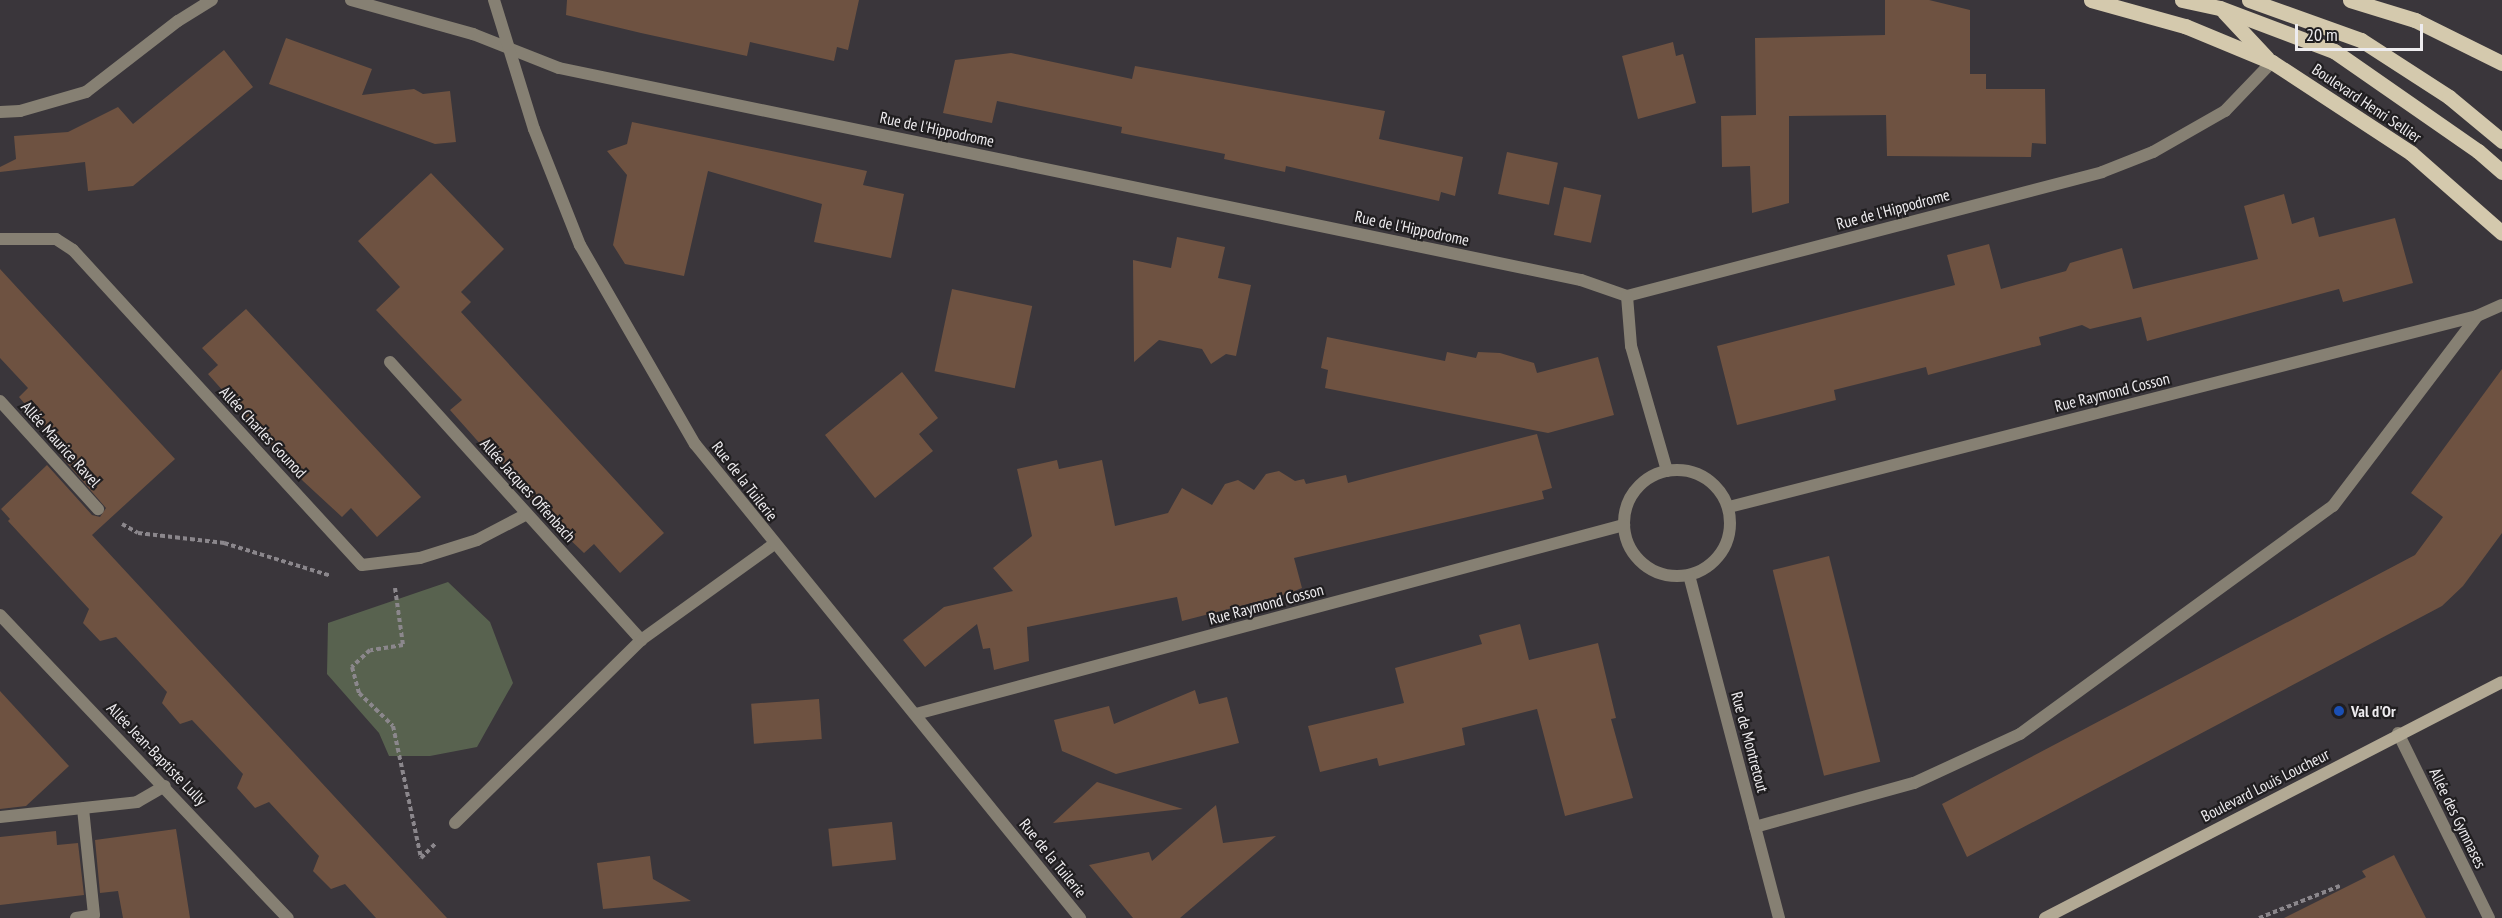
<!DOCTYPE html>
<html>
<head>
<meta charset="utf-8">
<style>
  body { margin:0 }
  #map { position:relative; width:2502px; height:918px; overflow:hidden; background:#3a363b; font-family:"PT Sans Narrow",sans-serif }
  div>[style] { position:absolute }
  .green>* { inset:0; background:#58624f }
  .building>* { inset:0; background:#6e5241; transform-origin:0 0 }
  .path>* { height:4px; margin-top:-2px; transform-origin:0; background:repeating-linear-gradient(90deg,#8b878c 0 4.5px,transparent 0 7.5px) }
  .service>* { height:12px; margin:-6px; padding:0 6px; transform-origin:6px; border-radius:6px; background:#868073 }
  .minor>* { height:12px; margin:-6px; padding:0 6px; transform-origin:6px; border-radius:6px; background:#868073 }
  .minor>.ring { margin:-6px; padding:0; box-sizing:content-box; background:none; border:12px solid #868073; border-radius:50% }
  .secondary>* { height:12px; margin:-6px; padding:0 6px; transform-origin:6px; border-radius:6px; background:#b2a994 }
  .primary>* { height:15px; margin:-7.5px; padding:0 7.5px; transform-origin:7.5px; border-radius:7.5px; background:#d4c9ad }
  .dots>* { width:16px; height:16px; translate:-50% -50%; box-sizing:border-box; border:3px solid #201e20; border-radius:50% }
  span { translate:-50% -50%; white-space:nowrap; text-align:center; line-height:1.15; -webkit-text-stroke:4.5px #201e20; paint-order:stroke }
  .street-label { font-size:16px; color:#eeecef }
  .poi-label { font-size:16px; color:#eeecef; font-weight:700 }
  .left { translate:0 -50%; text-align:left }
  .scale { position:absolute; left:2295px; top:24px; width:128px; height:27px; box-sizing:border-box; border:3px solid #eeecef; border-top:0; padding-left:8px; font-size:18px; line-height:21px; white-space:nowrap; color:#eeecef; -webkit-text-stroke:4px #201e20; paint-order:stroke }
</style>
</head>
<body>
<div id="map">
  <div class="green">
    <i style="clip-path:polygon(448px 582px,490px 622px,513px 683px,477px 747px,430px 756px,389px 756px,379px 733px,327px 674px,328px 623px)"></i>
  </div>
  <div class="building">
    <i style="clip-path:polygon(567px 0,859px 0,848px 50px,837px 47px,834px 61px,750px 42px,747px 56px,641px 33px,566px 15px)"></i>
    <i style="clip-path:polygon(1885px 0,1929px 0,1970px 10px,1970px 74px,1986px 74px,1986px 89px,2045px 89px,2046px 144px,2032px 143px,2031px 157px,1887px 156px,1886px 115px,1789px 116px,1789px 203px,1752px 213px,1750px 166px,1722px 167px,1721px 116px,1756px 115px,1755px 38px,1885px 35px)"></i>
    <i style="clip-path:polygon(286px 38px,372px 69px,362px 95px,414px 89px,423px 94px,450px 91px,456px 142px,435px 144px,269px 84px)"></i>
    <i style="clip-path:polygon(1673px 42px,1676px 56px,1683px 54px,1696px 103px,1638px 119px,1622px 56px)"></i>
    <i style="clip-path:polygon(224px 50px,253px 87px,133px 186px,88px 191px,85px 162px,0 172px,0 167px,16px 159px,14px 136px,68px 132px,118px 107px,133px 124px)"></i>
    <i style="clip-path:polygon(1011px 53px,1132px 79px,1135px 66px,1385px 111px,1379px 139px,1463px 157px,1455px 196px,1441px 192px,1439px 201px,1286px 166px,1285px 172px,1224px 159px,1225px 154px,1121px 133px,1122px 127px,997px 101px,992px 123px,943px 113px,955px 60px)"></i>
    <i style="clip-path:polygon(632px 122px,867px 171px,863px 185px,904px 194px,891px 258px,814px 242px,822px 204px,708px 171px,684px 276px,625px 264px,613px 245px,627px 175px,607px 151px,627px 144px)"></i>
    <i style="left:1507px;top:152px;width:52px;height:43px;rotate:12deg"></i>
    <i style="clip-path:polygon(431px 173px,504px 249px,461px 292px,471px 302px,461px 312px,664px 533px,620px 573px,594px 544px,584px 553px,541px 512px,450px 410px,462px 400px,376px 310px,400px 287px,358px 241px)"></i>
    <i style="left:1564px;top:187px;width:38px;height:49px;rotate:12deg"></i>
    <i style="clip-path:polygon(2284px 194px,2292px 224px,2314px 217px,2319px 237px,2395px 218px,2413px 283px,2343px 302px,2339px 289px,2147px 341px,2141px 317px,2090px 329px,2082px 325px,2039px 337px,2041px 345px,1928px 375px,1926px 367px,1834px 390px,1836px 400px,1737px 425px,1717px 346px,1955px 285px,1947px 255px,1989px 244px,2001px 289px,2066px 271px,2070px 263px,2122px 248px,2133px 289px,2258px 259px,2244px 206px)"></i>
    <i style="clip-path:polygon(1177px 237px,1225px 247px,1218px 278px,1251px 285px,1236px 356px,1226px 354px,1211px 364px,1202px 349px,1159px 340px,1134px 362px,1133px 260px,1171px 268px)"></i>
    <i style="clip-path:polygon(0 269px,175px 459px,92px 535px,447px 918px,376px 918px,345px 884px,331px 889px,313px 871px,319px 856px,269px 802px,255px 808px,237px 788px,243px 774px,192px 720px,180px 724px,162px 703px,167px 692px,116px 637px,100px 641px,83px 623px,89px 609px,8px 521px,10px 519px,1px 509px,47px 465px,92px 515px,100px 517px,106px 508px,59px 454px,64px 450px,19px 397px,28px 388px,0 358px)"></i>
    <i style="left:952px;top:289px;width:82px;height:84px;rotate:12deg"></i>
    <i style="clip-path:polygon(246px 309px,421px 497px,377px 537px,351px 508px,342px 517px,303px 481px,208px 374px,218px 365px,202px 348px)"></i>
    <i style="clip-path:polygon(1327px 337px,1445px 361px,1447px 352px,1476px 358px,1478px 352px,1500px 353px,1534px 363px,1537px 373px,1598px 357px,1614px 415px,1548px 433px,1325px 388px,1328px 370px,1321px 368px)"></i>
    <i style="clip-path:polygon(2502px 369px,2502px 533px,2463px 586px,2442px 606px,1967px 857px,1942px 804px,2415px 555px,2443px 517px,2411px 493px)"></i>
    <i style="clip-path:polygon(902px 372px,938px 418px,919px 434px,933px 451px,875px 498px,825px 435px)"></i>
    <i style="clip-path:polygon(1537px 434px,1552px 488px,1542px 491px,1544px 499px,1294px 558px,1302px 588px,1287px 594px,1182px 621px,1177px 597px,1027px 627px,1029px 661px,994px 670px,990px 648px,983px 649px,977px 624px,925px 667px,903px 640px,944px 607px,1013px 591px,993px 568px,1032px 536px,1017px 469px,1057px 460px,1059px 469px,1102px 460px,1115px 526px,1168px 513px,1182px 488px,1212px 505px,1225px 484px,1238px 480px,1254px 490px,1266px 474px,1279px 471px,1295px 481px,1304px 479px,1306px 484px,1346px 475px,1348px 483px)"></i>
    <i style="left:1829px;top:556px;width:212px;height:58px;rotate:76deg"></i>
    <i style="clip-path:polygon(1520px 624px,1529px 660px,1598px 643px,1616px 718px,1611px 719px,1633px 798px,1565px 816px,1537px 709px,1462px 728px,1465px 745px,1379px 766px,1377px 758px,1320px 772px,1308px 726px,1404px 703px,1395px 668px,1482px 644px,1479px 635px)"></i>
    <i style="clip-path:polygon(1195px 690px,1199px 704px,1227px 697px,1239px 743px,1116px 774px,1062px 751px,1054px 720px,1109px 706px,1114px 724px)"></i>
    <i style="clip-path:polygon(0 691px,69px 766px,26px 806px,0 809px)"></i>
    <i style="left:819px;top:699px;width:40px;height:68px;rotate:86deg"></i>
    <i style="clip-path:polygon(1097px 782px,1183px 809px,1053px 823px)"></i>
    <i style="clip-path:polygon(1216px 805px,1223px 843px,1276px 836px,1180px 918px,1133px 918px,1089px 865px,1149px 852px,1152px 861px)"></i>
    <i style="left:892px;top:822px;width:38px;height:64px;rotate:84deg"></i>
    <i style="clip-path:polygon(176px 829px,190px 918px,123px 918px,118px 891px,100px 893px,95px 840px)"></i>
    <i style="clip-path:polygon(56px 831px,57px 845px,78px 843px,84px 895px,0 905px,0 837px)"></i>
    <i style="clip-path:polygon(2394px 855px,2426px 918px,2284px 918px,2366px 877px,2362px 871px)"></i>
    <i style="clip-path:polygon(650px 856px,653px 879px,691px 901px,603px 909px,597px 863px)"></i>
  </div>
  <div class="path">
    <i style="left:122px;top:524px;width:18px;rotate:29deg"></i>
    <i style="left:138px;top:533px;width:87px;rotate:6.6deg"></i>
    <i style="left:224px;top:543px;width:112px;rotate:17.1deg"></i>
    <i style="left:395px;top:588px;width:58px;rotate:82deg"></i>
    <i style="left:403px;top:645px;width:33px;rotate:171deg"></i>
    <i style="left:370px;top:650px;width:25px;rotate:137deg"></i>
    <i style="left:352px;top:667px;width:27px;rotate:75deg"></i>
    <i style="left:359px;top:693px;width:47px;rotate:44.1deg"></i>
    <i style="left:393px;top:726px;width:135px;rotate:78deg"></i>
    <i style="left:421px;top:858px;width:21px;rotate:-45deg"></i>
    <i style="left:2259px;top:918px;width:87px;rotate:-21.6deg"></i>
  </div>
  <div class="service">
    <i style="left:0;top:239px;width:56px"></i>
    <i style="left:56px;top:239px;width:20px;rotate:33deg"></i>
    <i style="left:73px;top:250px;width:427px;rotate:47.5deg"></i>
    <i style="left:362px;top:565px;width:58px;rotate:-6.9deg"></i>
    <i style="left:420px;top:558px;width:60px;rotate:-17.5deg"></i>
    <i style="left:477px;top:540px;width:56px;rotate:-27.5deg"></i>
    <i style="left:390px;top:362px;width:375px;rotate:47.9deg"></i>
    <i style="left:0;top:401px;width:146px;rotate:47.8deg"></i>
    <i style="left:0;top:615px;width:418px;rotate:46.5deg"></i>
    <i style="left:0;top:817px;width:138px;rotate:-6.2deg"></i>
    <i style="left:137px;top:802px;width:32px;rotate:-30deg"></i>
    <i style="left:455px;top:823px;width:261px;rotate:-44.5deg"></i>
    <i style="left:641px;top:640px;width:164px;rotate:-35.8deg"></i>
    <i style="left:1755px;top:827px;width:165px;rotate:-15.5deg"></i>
    <i style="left:1914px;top:783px;width:117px;rotate:-24.8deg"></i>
    <i style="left:2020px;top:734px;width:387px;rotate:-36.1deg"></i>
    <i style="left:2333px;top:506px;width:238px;rotate:-52.8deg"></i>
    <i style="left:76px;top:918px;width:18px;rotate:-9deg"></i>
    <i style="left:94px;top:915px;width:107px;rotate:-95.9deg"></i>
  </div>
  <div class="minor">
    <i style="left:351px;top:0;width:127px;rotate:15.6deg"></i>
    <i style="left:473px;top:34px;width:92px;rotate:21.6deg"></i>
    <i style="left:559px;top:68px;width:1044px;rotate:11.72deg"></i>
    <i style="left:1581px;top:280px;width:49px;rotate:19.2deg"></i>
    <i style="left:1627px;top:296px;width:491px;rotate:-14.6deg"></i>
    <i style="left:2102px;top:172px;width:55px;rotate:-21.4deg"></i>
    <i style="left:2153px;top:152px;width:83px;rotate:-29.7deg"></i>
    <i style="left:2225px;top:111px;width:68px;rotate:-46.2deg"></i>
    <i style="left:494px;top:0;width:135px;rotate:72.8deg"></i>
    <i style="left:534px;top:129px;width:125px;rotate:68.4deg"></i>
    <i style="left:580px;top:245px;width:230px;rotate:60deg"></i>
    <i style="left:695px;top:444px;width:611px;rotate:50.92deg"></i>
    <i style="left:0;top:112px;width:20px;rotate:-3deg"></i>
    <i style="left:20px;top:111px;width:69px;rotate:-16.1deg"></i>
    <i style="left:86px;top:92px;width:116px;rotate:-37.7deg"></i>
    <i style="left:178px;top:21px;width:40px;rotate:-32deg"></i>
    <i style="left:1627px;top:296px;width:50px;rotate:85.4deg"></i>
    <i style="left:1631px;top:346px;width:130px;rotate:73.9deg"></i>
    <i class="ring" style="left:1624px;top:470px;width:94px;height:94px"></i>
    <i style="left:1729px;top:507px;width:772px;rotate:-14.32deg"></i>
    <i style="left:2477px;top:316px;width:27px;rotate:-24deg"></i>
    <i style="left:1689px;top:575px;width:355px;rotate:75.3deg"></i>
    <i style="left:916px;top:714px;width:733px;rotate:-14.95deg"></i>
    <i style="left:2398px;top:733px;width:206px;rotate:63.8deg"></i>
  </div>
  <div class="secondary">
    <i style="left:2045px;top:918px;width:514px;rotate:-27.31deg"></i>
  </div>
  <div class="primary">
    <i style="left:2091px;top:0;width:98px;rotate:15.5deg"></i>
    <i style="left:2185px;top:26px;width:94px;rotate:22.5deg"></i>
    <i style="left:2272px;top:62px;width:166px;rotate:33.2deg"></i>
    <i style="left:2411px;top:153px;width:121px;rotate:41.3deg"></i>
    <i style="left:2182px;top:0;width:39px;rotate:12deg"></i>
    <i style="left:2220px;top:8px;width:122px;rotate:20.7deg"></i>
    <i style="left:2334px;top:51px;width:175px;rotate:34.8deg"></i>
    <i style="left:2478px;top:151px;width:32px;rotate:41deg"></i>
    <i style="left:2249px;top:0;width:119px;rotate:19.7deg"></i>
    <i style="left:2361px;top:40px;width:105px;rotate:32.9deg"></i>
    <i style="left:2449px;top:97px;width:69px;rotate:39.7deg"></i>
    <i style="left:2350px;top:0;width:68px;rotate:17.1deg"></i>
    <i style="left:2415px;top:20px;width:97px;rotate:26.3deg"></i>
    <i style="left:2224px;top:12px;width:63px;rotate:46.9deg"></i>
  </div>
  <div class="dots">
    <i style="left:2339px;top:711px;background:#1a4fb4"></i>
  </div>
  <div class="street-label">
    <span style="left:2367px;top:103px;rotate:34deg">Boulevard Henri Sellier</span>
    <span style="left:937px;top:129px;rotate:12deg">Rue de l'Hippodrome</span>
    <span style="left:1893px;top:209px;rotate:-15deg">Rue de l'Hippodrome</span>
    <span style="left:1412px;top:228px;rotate:12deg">Rue de l'Hippodrome</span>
    <span style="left:2112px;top:392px;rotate:-14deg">Rue Raymond Cosson</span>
    <span style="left:263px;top:432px;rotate:47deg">Allée Charles Gounod</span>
    <span style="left:61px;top:444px;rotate:48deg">Allée Maurice Ravel</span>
    <span style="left:745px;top:481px;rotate:52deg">Rue de la Tuilerie</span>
    <span style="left:528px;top:490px;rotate:48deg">Allée Jacques Offenbach</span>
    <span style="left:1266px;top:604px;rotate:-15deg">Rue Raymond Cosson</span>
    <span style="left:1750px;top:742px;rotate:75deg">Rue de Montretout</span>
    <span style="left:157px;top:754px;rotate:46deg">Allée Jean-Baptiste Lully</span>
    <span style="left:2265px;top:785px;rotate:-27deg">Boulevard Louis Loucheur</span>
    <span style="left:2458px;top:818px;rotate:64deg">Allée des Gymnases</span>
    <span style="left:1053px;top:858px;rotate:51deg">Rue de la Tuilerie</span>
  </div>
  <div class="poi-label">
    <span class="left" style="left:2351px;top:711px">Val d'Or</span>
  </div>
  <div class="scale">20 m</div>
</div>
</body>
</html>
